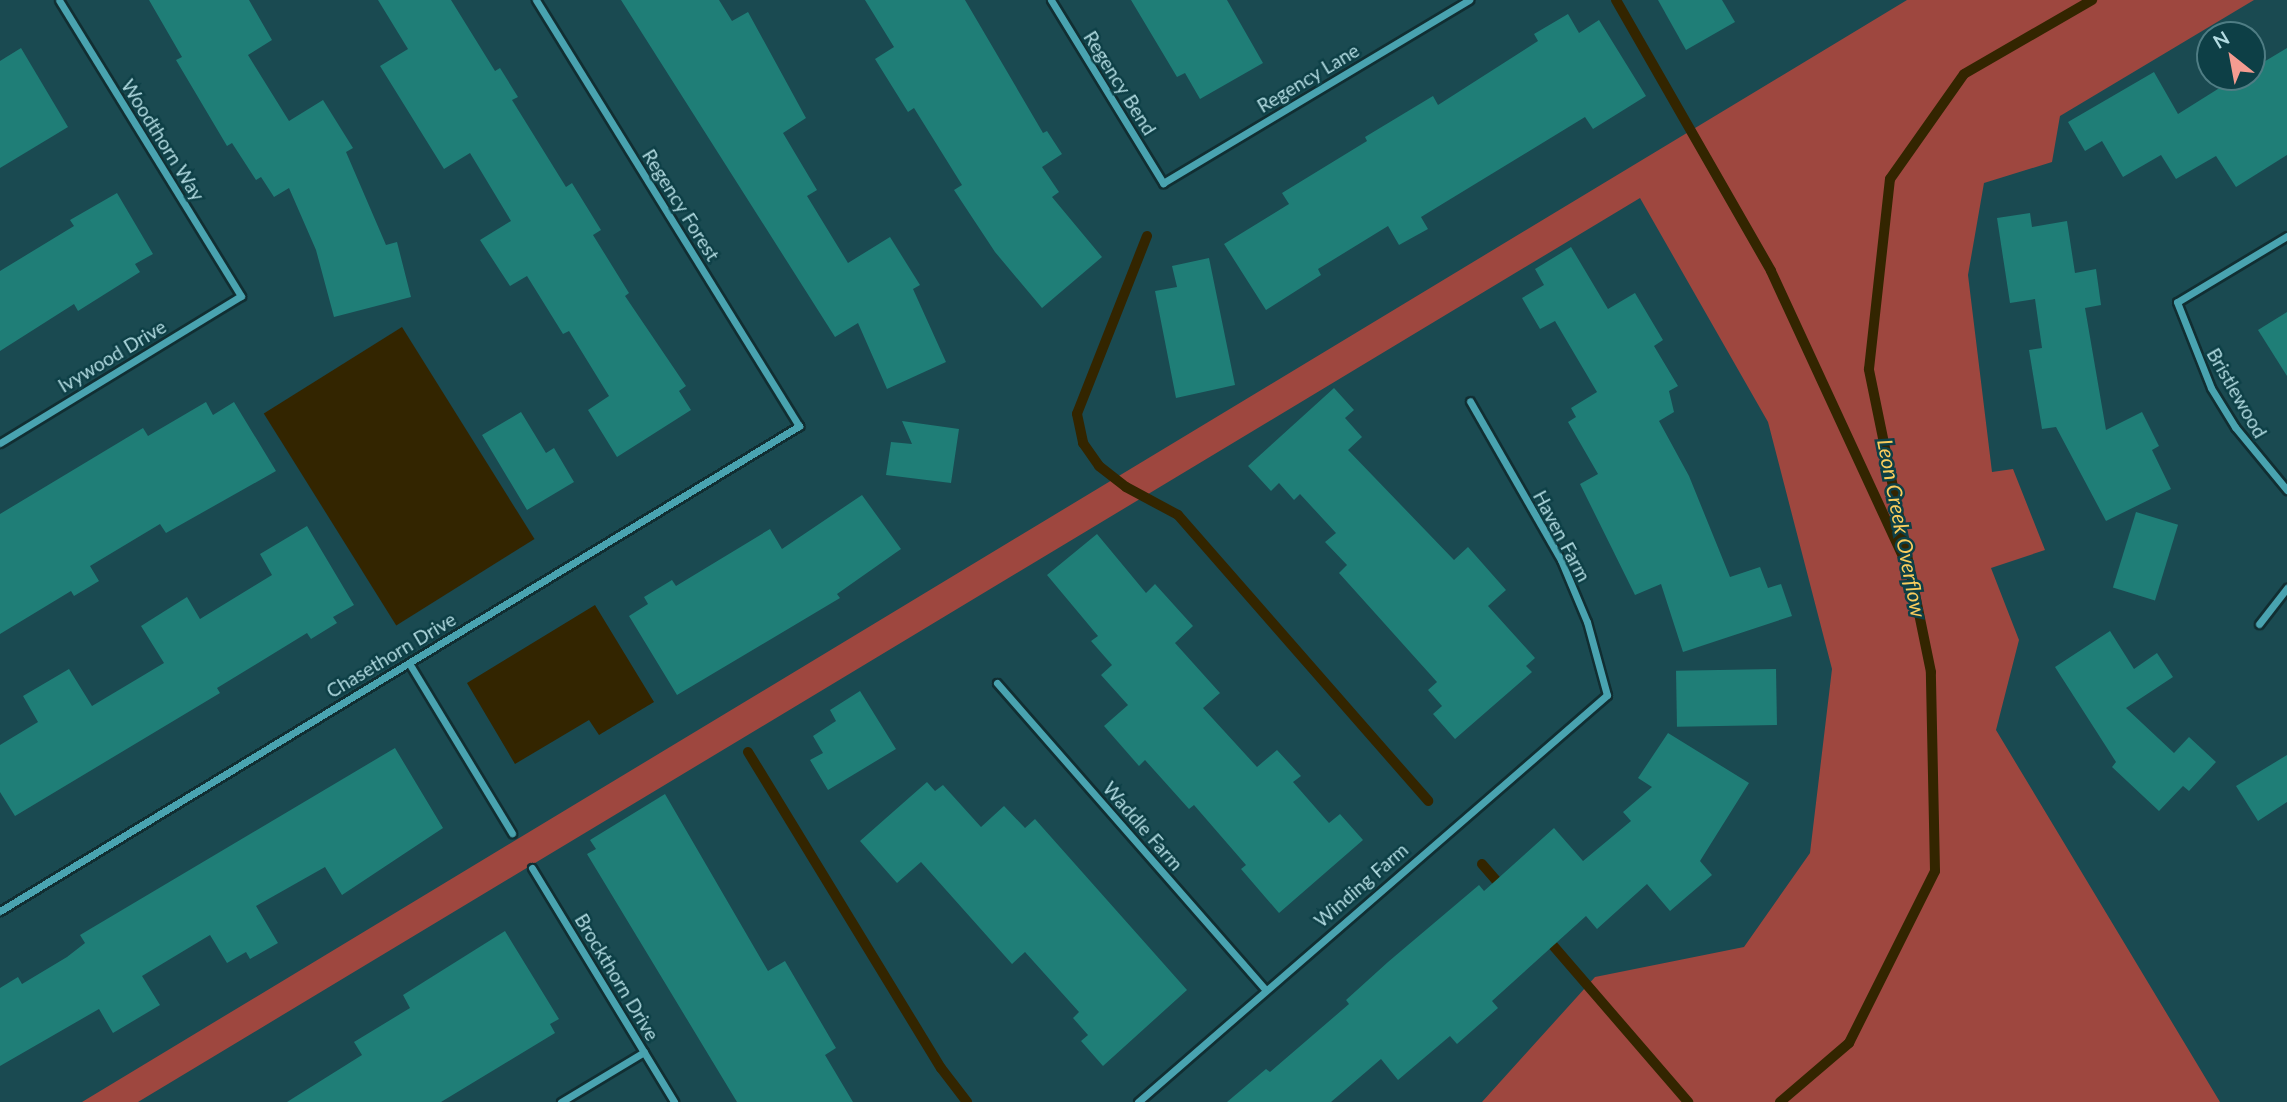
<!DOCTYPE html>
<html>
<head>
<meta charset="utf-8">
<style>
  body { margin:0 }
  #map { position:relative; width:2287px; height:1102px; overflow:hidden; background:#1a4a51; font-family:Lato,sans-serif }
  div>[style] { position:absolute }
  .green>* { inset:0; background:#9e473f }
  .water>* { inset:0; background:#332500; transform-origin:0 0 }
  .stream>* { height:10px; margin:-5px; padding:0 5px; transform-origin:5px; border-radius:5px; background:#332500 }
  .building>* { inset:0; background:#1f7e77; transform-origin:0 0 }
  .roads { filter:drop-shadow(2px 0 #112e32) drop-shadow(-2px 0 #112e32) drop-shadow(0 2px #112e32) drop-shadow(0 -2px #112e32) }
  .minor>* { height:7px; margin:-3.5px; padding:0 3.5px; transform-origin:3.5px; border-radius:3.5px; background:#49a3b0 }
  span { translate:-50% -50%; white-space:nowrap; text-align:center; line-height:1.15; -webkit-text-stroke:5px #0d3f46; paint-order:stroke }
  .street-label { font-size:19px; color:#b2dbe1 }
  .water-label { font-size:21px; color:#f9cd5e; font-style:italic }
  .north { position:absolute; left:2196px; top:21px; width:70px; height:70px; box-sizing:border-box; background:#0d3f46; border:2px solid #4f7d84; border-radius:50%; rotate:329deg; font-size:19px; font-weight:700; line-height:28px; text-align:center; color:#b2dbe1 }
  .north::after { content:''; display:block; margin:auto; width:24px; height:32px; background:#f59c91; clip-path:polygon(50% 0,100% 100%,50% 72%,0 100%) }
</style>
</head>
<body>
<div id="map">
  <div class="green">
    <i style="clip-path:polygon(1907px 0,2254px 0,2060px 116px,2052px 162px,1984px 183px,1968px 275px,1992px 472px,2013px 469px,2045px 550px,1991px 568px,2019px 640px,1996px 730px,2220px 1102px,1482px 1102px,1595px 977px,1744px 947px,1810px 853px,1832px 669px,1768px 422px,1640px 198px,138px 1102px,82px 1102px)"></i>
  </div>
  <div class="water">
    <i style="left:402px;top:327px;width:250px;height:163px;rotate:58deg"></i>
    <i style="clip-path:polygon(595px 605px,654px 702px,599px 735px,589px 720px,515px 764px,467px 683px)"></i>
  </div>
  <div class="stream">
    <i style="left:1616px;top:0;width:312px;rotate:60.2deg"></i>
    <i style="left:1771px;top:271px;width:317px;rotate:65.2deg"></i>
    <i style="left:1147px;top:236px;width:191px;rotate:111.5deg"></i>
    <i style="left:1077px;top:414px;width:30px;rotate:78deg"></i>
    <i style="left:1083px;top:443px;width:28px;rotate:55deg"></i>
    <i style="left:1099px;top:466px;width:34px;rotate:38deg"></i>
    <i style="left:1126px;top:487px;width:59px;rotate:28.3deg"></i>
    <i style="left:1178px;top:515px;width:380px;rotate:48.8deg"></i>
    <i style="left:748px;top:752px;width:370px;rotate:58.6deg"></i>
    <i style="left:941px;top:1068px;width:43px;rotate:52.6deg"></i>
    <i style="left:1482px;top:864px;width:35px;rotate:49deg"></i>
    <i style="left:1544px;top:935px;width:221px;rotate:49.2deg"></i>
    <i style="left:1780px;top:1102px;width:91px;rotate:-40.5deg"></i>
    <i style="left:1849px;top:1043px;width:192px;rotate:-63.4deg"></i>
    <i style="left:1935px;top:871px;width:199px;rotate:-91.2deg"></i>
    <i style="left:1931px;top:672px;width:309px;rotate:-101.6deg"></i>
    <i style="left:1869px;top:369px;width:191px;rotate:-83.7deg"></i>
    <i style="left:1890px;top:179px;width:128px;rotate:-54.8deg"></i>
    <i style="left:1964px;top:74px;width:148px;rotate:-30deg"></i>
  </div>
  <div class="building">
    <i style="clip-path:polygon(149px 0,249px 0,272px 40px,248px 55px,289px 121px,323px 100px,353px 148px,346px 152px,386px 245px,397px 242px,411px 297px,334px 317px,316px 250px,289px 188px,274px 197px,261px 177px,256px 180px,232px 143px,227px 146px,176px 60px,182px 57px)"></i>
    <i style="clip-path:polygon(378px 0,451px 0,495px 71px,500px 68px,518px 97px,512px 100px,566px 187px,572px 183px,601px 230px,593px 235px,629px 293px,625px 296px,686px 386px,679px 391px,691px 410px,617px 457px,588px 410px,609px 396px,569px 331px,563px 334px,527px 276px,510px 286px,480px 240px,511px 221px,470px 153px,444px 169px,380px 66px,408px 49px)"></i>
    <i style="clip-path:polygon(621px 0,719px 0,732px 21px,748px 12px,806px 118px,783px 133px,817px 190px,807px 196px,848px 263px,890px 237px,920px 285px,913px 289px,946px 362px,887px 389px,858px 323px,835px 337px)"></i>
    <i style="clip-path:polygon(865px 0,965px 0,1043px 133px,1047px 131px,1062px 154px,1042px 167px,1059px 192px,1052px 197px,1102px 257px,1042px 308px,995px 252px,954px 190px,962px 185px,914px 108px,908px 112px,875px 59px,894px 47px)"></i>
    <i style="clip-path:polygon(1131px 0,1227px 0,1263px 63px,1200px 99px,1185px 73px,1177px 77px)"></i>
    <i style="clip-path:polygon(1658px 0,1722px 0,1735px 22px,1686px 50px)"></i>
    <i style="clip-path:polygon(1568px 14px,1579px 33px,1599px 20px,1646px 96px,1593px 129px,1585px 117px,1421px 217px,1428px 229px,1399px 245px,1388px 226px,1318px 269px,1321px 275px,1266px 310px,1224px 244px,1289px 204px,1282px 193px,1367px 141px,1365px 137px,1433px 96px,1438px 105px,1538px 41px,1534px 34px)"></i>
    <i style="clip-path:polygon(21px 48px,68px 127px,0 168px,0 61px)"></i>
    <i style="clip-path:polygon(2287px 48px,2287px 155px,2236px 187px,2216px 156px,2176px 179px,2161px 155px,2123px 177px,2102px 141px,2085px 151px,2068px 122px,2154px 72px,2178px 114px,2237px 77px,2252px 77px,2252px 69px)"></i>
    <i style="clip-path:polygon(117px 193px,153px 254px,135px 264px,140px 272px,78px 311px,74px 304px,0 351px,0 271px,74px 226px,70px 220px)"></i>
    <i style="clip-path:polygon(2030px 213px,2032px 227px,2067px 221px,2075px 273px,2096px 269px,2101px 305px,2085px 308px,2106px 430px,2142px 412px,2159px 446px,2152px 450px,2171px 489px,2106px 521px,2056px 427px,2042px 429px,2029px 350px,2042px 348px,2035px 299px,2010px 303px,1997px 218px)"></i>
    <i style="clip-path:polygon(1571px 247px,1608px 309px,1635px 293px,1663px 340px,1654px 346px,1678px 386px,1669px 391px,1674px 412px,1659px 421px,1689px 476px,1730px 577px,1760px 567px,1768px 588px,1781px 584px,1792px 616px,1683px 652px,1661px 584px,1635px 595px,1580px 484px,1598px 474px,1568px 422px,1576px 417px,1571px 408px,1597px 392px,1555px 321px,1540px 329px,1522px 298px,1544px 285px,1535px 269px)"></i>
    <i style="clip-path:polygon(1209px 258px,1235px 385px,1176px 398px,1155px 291px,1177px 287px,1172px 266px)"></i>
    <i style="clip-path:polygon(2287px 312px,2287px 376px,2258px 330px)"></i>
    <i style="clip-path:polygon(1334px 388px,1354px 410px,1345px 418px,1362px 437px,1348px 450px,1454px 560px,1468px 547px,1506px 590px,1488px 606px,1535px 658px,1526px 666px,1532px 672px,1455px 739px,1433px 714px,1442px 706px,1428px 690px,1437px 682px,1339px 573px,1347px 565px,1325px 542px,1336px 533px,1300px 494px,1294px 500px,1279px 483px,1271px 491px,1248px 466px)"></i>
    <i style="clip-path:polygon(206px 402px,213px 415px,234px 402px,276px 471px,166px 533px,160px 524px,90px 566px,99px 581px,74px 596px,71px 591px,0 634px,0 514px,143px 428px,148px 436px)"></i>
    <i style="clip-path:polygon(521px 412px,546px 453px,554px 448px,574px 482px,527px 510px,482px 435px)"></i>
    <i style="clip-path:polygon(902px 421px,959px 429px,951px 483px,886px 475px,891px 442px,912px 444px)"></i>
    <i style="clip-path:polygon(862px 495px,901px 549px,837px 594px,840px 598px,677px 695px,629px 616px,648px 604px,644px 597px,672px 580px,676px 586px,770px 529px,782px 549px)"></i>
    <i style="left:2136px;top:512px;width:44px;height:79px;rotate:17deg"></i>
    <i style="clip-path:polygon(307px 526px,354px 605px,333px 617px,337px 623px,311px 639px,307px 633px,217px 688px,220px 693px,15px 816px,0 792px,0 745px,38px 722px,23px 696px,69px 669px,92px 706px,164px 663px,141px 626px,187px 597px,200px 619px,272px 575px,260px 554px)"></i>
    <i style="clip-path:polygon(1097px 534px,1146px 593px,1155px 584px,1193px 626px,1175px 643px,1220px 693px,1203px 708px,1257px 767px,1277px 750px,1301px 776px,1293px 782px,1329px 823px,1340px 814px,1363px 840px,1279px 913px,1241px 869px,1246px 865px,1194px 805px,1189px 809px,1145px 760px,1139px 766px,1104px 726px,1128px 705px,1101px 675px,1112px 665px,1091px 641px,1098px 636px,1047px 575px)"></i>
    <i style="clip-path:polygon(2110px 631px,2134px 669px,2157px 653px,2173px 677px,2126px 708px,2174px 753px,2189px 737px,2216px 762px,2189px 791px,2183px 786px,2159px 811px,2112px 767px,2116px 762px,2055px 667px)"></i>
    <i style="left:1776px;top:669px;width:56px;height:100px;rotate:89deg"></i>
    <i style="clip-path:polygon(860px 691px,896px 749px,828px 790px,810px 760px,823px 753px,813px 736px,836px 721px,830px 710px)"></i>
    <i style="clip-path:polygon(1668px 733px,1749px 783px,1700px 861px,1712px 875px,1670px 911px,1647px 884px,1597px 929px,1586px 916px,1492px 1001px,1498px 1008px,1457px 1044px,1450px 1036px,1398px 1080px,1381px 1059px,1331px 1102px,1227px 1102px,1266px 1069px,1270px 1072px,1349px 1004px,1346px 1000px,1388px 962px,1479px 885px,1484px 891px,1554px 828px,1583px 861px,1631px 821px,1623px 812px,1652px 787px,1638px 778px)"></i>
    <i style="clip-path:polygon(395px 748px,443px 828px,342px 895px,325px 867px,256px 906px,278px 943px,250px 959px,246px 952px,227px 963px,210px 935px,142px 976px,160px 1005px,113px 1033px,99px 1009px,0 1066px,0 988px,18px 977px,22px 984px,67px 957px,85px 943px,80px 935px)"></i>
    <i style="clip-path:polygon(2287px 755px,2287px 802px,2258px 821px,2236px 786px)"></i>
    <i style="clip-path:polygon(927px 782px,935px 791px,943px 785px,981px 827px,1004px 806px,1025px 828px,1035px 819px,1187px 990px,1103px 1066px,1081px 1041px,1088px 1035px,1073px 1018px,1079px 1012px,1025px 952px,1012px 964px,921px 862px,897px 883px,860px 841px)"></i>
    <i style="clip-path:polygon(665px 794px,768px 971px,785px 961px,836px 1048px,825px 1055px,853px 1102px,737px 1102px,587px 854px,596px 849px,590px 840px)"></i>
    <i style="clip-path:polygon(505px 931px,559px 1019px,550px 1024px,555px 1033px,441px 1102px,287px 1102px,362px 1055px,354px 1042px,410px 1008px,403px 995px)"></i>
  </div>
  <div class="roads">
    <div class="minor">
      <i style="left:1051px;top:0;width:215px;rotate:58.5deg"></i>
      <i style="left:1163px;top:183px;width:357px;rotate:-30.9deg"></i>
      <i style="left:2287px;top:236px;width:128px;rotate:149deg"></i>
      <i style="left:2177px;top:302px;width:92px;rotate:68.4deg"></i>
      <i style="left:2211px;top:388px;width:46px;rotate:58.4deg"></i>
      <i style="left:2235px;top:427px;width:82px;rotate:50.5deg"></i>
      <i style="left:0;top:443px;width:282px;rotate:-31.4deg"></i>
      <i style="left:241px;top:296px;width:347px;rotate:-121.6deg"></i>
      <i style="left:2259px;top:624px;width:46px;rotate:-52.1deg"></i>
      <i style="left:409px;top:663px;width:199px;rotate:58.8deg"></i>
      <i style="left:997px;top:683px;width:407px;rotate:48.8deg"></i>
      <i style="left:532px;top:868px;width:274px;rotate:58.7deg"></i>
      <i style="left:0;top:911px;width:935px;rotate:-31.26deg"></i>
      <i style="left:799px;top:426px;width:501px;rotate:-121.69deg"></i>
      <i style="left:561px;top:1102px;width:97px;rotate:-31.1deg"></i>
      <i style="left:1138px;top:1102px;width:621px;rotate:-40.95deg"></i>
      <i style="left:1607px;top:695px;width:76px;rotate:-105.3deg"></i>
      <i style="left:1587px;top:622px;width:67px;rotate:-112.8deg"></i>
      <i style="left:1561px;top:560px;width:183px;rotate:-119.8deg"></i>
    </div>
  </div>
  <div class="street-label">
    <span style="left:1308px;top:78px;rotate:-31deg">Regency Lane</span>
    <span style="left:1120px;top:83px;rotate:58deg">Regency Bend</span>
    <span style="left:163px;top:140px;rotate:58deg">Woodthorn Way</span>
    <span style="left:681px;top:205px;rotate:58deg">Regency Forest</span>
    <span style="left:112px;top:356px;rotate:-31deg">Ivywood Drive</span>
    <span style="left:2237px;top:393px;rotate:60deg">Bristlewood</span>
    <span style="left:1562px;top:536px;rotate:62deg">Haven Farm</span>
    <span style="left:391px;top:655px;rotate:-31deg">Chasethorn Drive</span>
    <span style="left:1143px;top:826px;rotate:49deg">Waddle Farm</span>
    <span style="left:1361px;top:885px;rotate:-41deg">Winding Farm</span>
    <span style="left:617px;top:977px;rotate:59deg">Brockthorn Drive</span>
  </div>
  <div class="water-label">
    <span style="left:1902px;top:528px;rotate:79deg">Leon Creek Overflow</span>
  </div>
  <div class="north">N</div>
</div>
</body>
</html>
